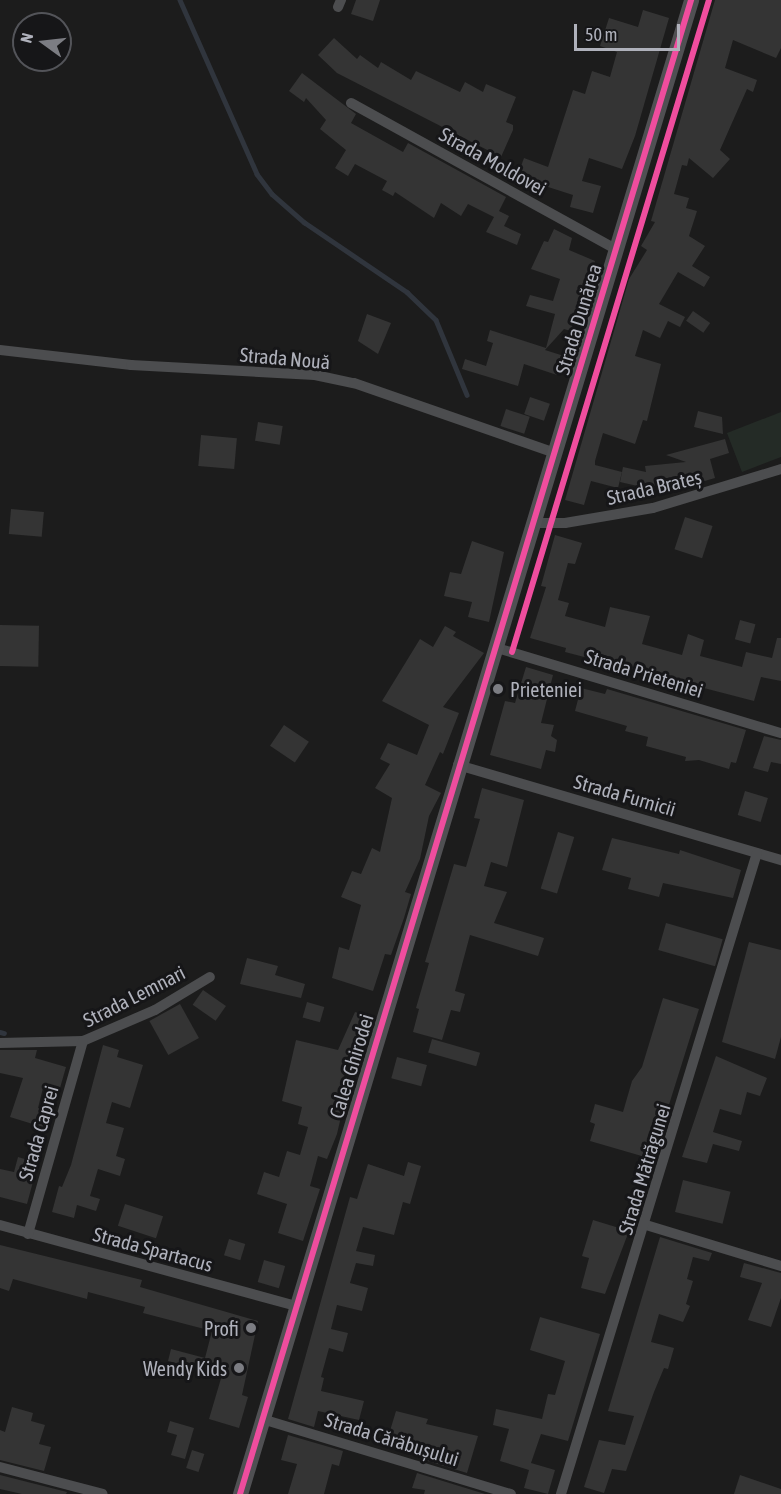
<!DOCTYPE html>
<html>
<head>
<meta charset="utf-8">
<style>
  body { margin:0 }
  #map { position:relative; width:781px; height:1494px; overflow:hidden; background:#1c1c1c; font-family:"Asap Condensed",sans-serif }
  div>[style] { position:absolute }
  .green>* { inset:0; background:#242b26 }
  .stream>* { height:4.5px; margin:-2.25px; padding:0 2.25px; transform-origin:2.25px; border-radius:2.25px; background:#30353d }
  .building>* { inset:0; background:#343434; transform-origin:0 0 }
  .street>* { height:10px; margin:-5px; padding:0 5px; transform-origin:5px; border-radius:5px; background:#4c4d4f }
  .secondary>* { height:15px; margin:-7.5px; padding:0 7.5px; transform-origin:7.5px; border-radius:7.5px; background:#505053 }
  .cycleway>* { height:6px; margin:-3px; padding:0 3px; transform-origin:3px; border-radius:3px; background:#ef4d9e }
  .dots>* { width:16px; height:16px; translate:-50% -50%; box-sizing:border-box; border:3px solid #161618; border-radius:50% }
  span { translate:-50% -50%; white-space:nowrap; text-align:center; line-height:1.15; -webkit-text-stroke:6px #161618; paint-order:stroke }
  .street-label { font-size:20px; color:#afb1bb }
  .poi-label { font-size:20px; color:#afb1bb }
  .left { translate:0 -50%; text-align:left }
  .right { translate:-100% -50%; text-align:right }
  .north { position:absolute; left:12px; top:12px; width:60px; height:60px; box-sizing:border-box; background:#161618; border:2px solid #535459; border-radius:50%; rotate:285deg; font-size:16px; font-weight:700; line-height:24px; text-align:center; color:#afb1bb }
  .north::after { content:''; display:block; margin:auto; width:21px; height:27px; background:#7c7d83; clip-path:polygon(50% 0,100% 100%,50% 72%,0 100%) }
  .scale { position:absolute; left:574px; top:24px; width:106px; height:27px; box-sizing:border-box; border:3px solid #afb1bb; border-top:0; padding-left:8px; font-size:18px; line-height:21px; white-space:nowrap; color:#afb1bb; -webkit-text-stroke:4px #161618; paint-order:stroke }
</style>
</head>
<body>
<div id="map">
  <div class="green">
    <i style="clip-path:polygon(781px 412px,781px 457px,742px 472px,727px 433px)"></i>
  </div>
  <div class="stream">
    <i style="left:180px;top:0;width:190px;rotate:66.1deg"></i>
    <i style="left:257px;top:174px;width:25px;rotate:53deg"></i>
    <i style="left:272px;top:194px;width:43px;rotate:41.2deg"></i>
    <i style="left:304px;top:222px;width:125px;rotate:34.2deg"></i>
    <i style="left:407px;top:292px;width:40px;rotate:44deg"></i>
    <i style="left:436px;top:320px;width:81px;rotate:67.5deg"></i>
    <i style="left:0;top:1032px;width:4px;rotate:14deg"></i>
  </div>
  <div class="building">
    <i style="clip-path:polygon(356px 0,380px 0,373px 21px,351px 14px)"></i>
    <i style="clip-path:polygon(715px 0,781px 0,781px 48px,776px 58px,733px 40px,725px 68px,757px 80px,753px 92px,747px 89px,720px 150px,730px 159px,713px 178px,689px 158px,687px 166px,682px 165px,674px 194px,689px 198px,686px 208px,697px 211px,689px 236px,705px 246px,692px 266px,710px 277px,704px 287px,678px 272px,659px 304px,685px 317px,680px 327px,668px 321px,660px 338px,643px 330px,635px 356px,661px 364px,647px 421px,643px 420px,635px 444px,603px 433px,595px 461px,595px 465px,622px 472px,618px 488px,591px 481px,584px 505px,565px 500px,629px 279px,647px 250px,641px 246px,655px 222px,651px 221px)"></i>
    <i style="clip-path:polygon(643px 10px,669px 18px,635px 136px,622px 169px,589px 158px,582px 181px,601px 186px,593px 213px,570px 207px,573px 195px,517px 177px,524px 158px,548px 167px,573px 90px,585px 94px,592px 71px,610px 77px,617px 52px,600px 46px,609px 18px,638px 27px)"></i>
    <i style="clip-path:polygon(334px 38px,357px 59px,360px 55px,378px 68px,381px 62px,411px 80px,416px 71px,460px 92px,465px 82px,483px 92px,486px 84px,516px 97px,506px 122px,513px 125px,513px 130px,501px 157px,337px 73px,318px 55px)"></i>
    <i style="clip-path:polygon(302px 73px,356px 114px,351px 123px,403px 152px,408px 143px,506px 197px,499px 211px,509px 216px,504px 226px,521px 234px,517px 245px,486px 232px,494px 217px,468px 204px,461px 216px,441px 203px,434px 218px,395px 192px,393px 196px,382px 190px,387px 181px,355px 164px,348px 176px,335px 168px,346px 150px,320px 129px,326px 120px,306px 98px,304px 102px,289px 91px)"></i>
    <i style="clip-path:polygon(554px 229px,572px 238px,569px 250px,595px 261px,571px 331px,564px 329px,545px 350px,564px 356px,557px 375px,524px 364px,518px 386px,462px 369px,465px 359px,486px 366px,493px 343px,487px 341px,490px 330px,546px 348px,555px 314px,526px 306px,530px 295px,553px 301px,560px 279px,531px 269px,544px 241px,548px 242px)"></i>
    <i style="left:693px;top:311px;width:21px;height:12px;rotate:35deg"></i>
    <i style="clip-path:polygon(367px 314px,391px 323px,378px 354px,358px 341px)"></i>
    <i style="left:530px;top:397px;width:21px;height:18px;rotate:19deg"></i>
    <i style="left:506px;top:409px;width:25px;height:18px;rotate:18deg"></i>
    <i style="clip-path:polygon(698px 411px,722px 417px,723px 434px,694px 427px)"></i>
    <i style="left:258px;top:422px;width:25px;height:19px;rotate:9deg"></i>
    <i style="left:201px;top:435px;width:36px;height:31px;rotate:5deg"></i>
    <i style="clip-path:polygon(725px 439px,729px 453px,710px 459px,715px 478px,677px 489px,676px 484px,642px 487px,620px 482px,623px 467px,646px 472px,645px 466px,686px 462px,666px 455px)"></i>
    <i style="left:11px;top:509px;width:33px;height:25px;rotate:5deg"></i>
    <i style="left:685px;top:517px;width:29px;height:34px;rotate:18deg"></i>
    <i style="clip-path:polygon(555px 535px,582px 543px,575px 564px,568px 563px,558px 600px,569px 603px,565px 616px,605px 627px,610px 607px,650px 616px,642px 644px,682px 655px,688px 634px,704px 640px,700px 656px,742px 667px,746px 652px,772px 658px,777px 638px,781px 638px,781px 681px,761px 677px,754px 701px,565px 652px,566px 648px,530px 638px,546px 587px,541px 586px)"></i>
    <i style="clip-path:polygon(472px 541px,504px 552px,489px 622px,468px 617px,472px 602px,444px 596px,450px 572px,461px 574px)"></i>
    <i style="left:740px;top:620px;width:16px;height:20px;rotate:15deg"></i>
    <i style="left:0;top:625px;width:39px;height:41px;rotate:1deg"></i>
    <i style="clip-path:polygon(445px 626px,456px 632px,453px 636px,484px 653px,443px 707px,459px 713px,443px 754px,440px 752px,425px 785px,441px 793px,429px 816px,420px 859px,405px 892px,411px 894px,404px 918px,391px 955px,385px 954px,373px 991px,332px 978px,339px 947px,349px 950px,361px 905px,341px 897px,352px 871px,361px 874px,372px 848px,380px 852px,392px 798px,375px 788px,390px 764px,380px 759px,388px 743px,417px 755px,429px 725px,382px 701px,420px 639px,433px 647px)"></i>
    <i style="clip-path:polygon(526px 667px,553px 675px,541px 723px,554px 725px,551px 736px,557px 740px,555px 752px,546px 750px,541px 769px,490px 755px,505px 701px,515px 703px)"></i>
    <i style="clip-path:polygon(581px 688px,605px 694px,607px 689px,746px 730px,736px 763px,731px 762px,729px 769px,699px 760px,685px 761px,686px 757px,646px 746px,648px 737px,625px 731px,627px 726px,575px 711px)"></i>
    <i style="left:284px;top:725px;width:30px;height:25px;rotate:34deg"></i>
    <i style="clip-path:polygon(764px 736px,781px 740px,781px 764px,771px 762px,768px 772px,753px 768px)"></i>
    <i style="clip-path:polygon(482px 788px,524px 800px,507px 867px,491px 862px,484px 886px,507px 892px,494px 923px,544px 938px,538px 956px,470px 935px,455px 991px,465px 994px,460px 1012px,451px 1010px,442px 1040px,413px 1032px,419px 1009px,416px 1008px,429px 963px,425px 962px,454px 864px,466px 867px,480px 819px,474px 818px)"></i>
    <i style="left:745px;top:791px;width:24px;height:25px;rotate:17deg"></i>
    <i style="left:558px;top:832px;width:17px;height:59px;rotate:17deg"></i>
    <i style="clip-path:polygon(612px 838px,679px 854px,680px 850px,741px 870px,733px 898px,663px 883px,659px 897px,628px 889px,631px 878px,602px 870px)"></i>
    <i style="left:666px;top:923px;width:59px;height:28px;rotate:16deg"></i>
    <i style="clip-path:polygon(749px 942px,781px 950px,781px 1037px,775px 1059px,722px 1042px)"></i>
    <i style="clip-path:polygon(247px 958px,278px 966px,275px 975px,305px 984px,301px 998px,240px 984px)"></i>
    <i style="left:203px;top:990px;width:28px;height:18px;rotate:35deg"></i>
    <i style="clip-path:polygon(663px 998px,699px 1009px,652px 1159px,590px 1141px,595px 1124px,590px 1122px,595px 1104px,623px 1112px,632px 1081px,642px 1067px)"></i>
    <i style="left:307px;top:1002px;width:18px;height:16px;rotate:16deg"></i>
    <i style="left:180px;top:1004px;width:39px;height:35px;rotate:61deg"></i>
    <i style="clip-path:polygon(355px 1012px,370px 1017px,354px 1060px,337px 1134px,327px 1159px,318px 1156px,310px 1186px,320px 1189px,303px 1241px,278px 1233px,287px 1204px,257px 1194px,264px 1172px,279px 1177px,287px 1151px,300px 1155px,308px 1127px,298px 1124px,302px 1107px,282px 1101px,296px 1040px,338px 1050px)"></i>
    <i style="left:432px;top:1039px;width:50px;height:14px;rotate:16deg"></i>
    <i style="clip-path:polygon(103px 1045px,119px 1050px,117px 1057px,143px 1065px,130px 1108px,112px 1102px,106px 1123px,124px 1128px,116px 1156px,125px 1159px,120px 1176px,98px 1169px,90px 1196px,100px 1199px,96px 1211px,77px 1205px,74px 1218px,52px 1212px,59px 1186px,62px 1187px,71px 1165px)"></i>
    <i style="clip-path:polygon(0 1050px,37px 1050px,35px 1058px,66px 1067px,60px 1088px,44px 1084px,38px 1108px,54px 1113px,49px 1129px,10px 1117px,23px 1078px,0 1073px)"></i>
    <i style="clip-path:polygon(716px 1056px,767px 1078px,760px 1096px,747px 1092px,741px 1115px,720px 1109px,713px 1132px,742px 1141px,739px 1151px,713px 1144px,707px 1163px,682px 1157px)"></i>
    <i style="left:397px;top:1057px;width:31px;height:22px;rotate:15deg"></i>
    <i style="clip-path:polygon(18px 1157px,38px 1163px,27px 1204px,0 1197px,0 1169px,14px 1172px)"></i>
    <i style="clip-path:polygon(408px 1162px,421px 1166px,410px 1204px,403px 1202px,394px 1235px,363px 1227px,356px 1251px,375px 1255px,373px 1266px,356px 1263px,350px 1283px,368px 1288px,362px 1311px,337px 1305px,331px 1329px,348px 1333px,343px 1352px,329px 1348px,321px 1377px,324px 1378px,321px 1391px,364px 1401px,359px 1420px,318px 1411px,314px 1427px,288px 1419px,350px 1197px,357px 1199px,368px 1164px,404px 1176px)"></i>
    <i style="left:683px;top:1180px;width:49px;height:33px;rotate:14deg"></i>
    <i style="left:125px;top:1204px;width:40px;height:23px;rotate:18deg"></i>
    <i style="clip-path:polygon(593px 1220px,629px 1231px,605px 1294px,581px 1288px,589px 1258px,582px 1256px)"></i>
    <i style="clip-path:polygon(660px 1237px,712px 1253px,709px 1261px,693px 1257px,687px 1279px,693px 1281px,686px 1304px,690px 1306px,683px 1322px,659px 1314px,651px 1342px,674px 1348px,668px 1369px,664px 1368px,654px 1392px,626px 1471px,612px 1469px,604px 1493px,584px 1487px,599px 1440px,625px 1445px,634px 1416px,608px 1411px)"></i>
    <i style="left:229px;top:1239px;width:17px;height:17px;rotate:17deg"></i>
    <i style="clip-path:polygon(0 1245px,142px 1280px,140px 1287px,258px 1321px,242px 1395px,248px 1397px,239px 1428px,209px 1419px,222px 1375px,168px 1361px,171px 1349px,205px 1358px,212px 1331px,143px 1313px,145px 1307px,88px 1292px,87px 1299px,13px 1279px,9px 1291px,0 1288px)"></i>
    <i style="left:264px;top:1260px;width:22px;height:23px;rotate:16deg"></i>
    <i style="clip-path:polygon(744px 1263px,781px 1273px,781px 1298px,771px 1327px,748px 1320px,762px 1283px,740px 1277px)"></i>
    <i style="clip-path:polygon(540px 1317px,600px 1334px,568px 1441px,541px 1434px,531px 1463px,555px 1470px,548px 1494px,524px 1488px,529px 1470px,500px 1461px,509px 1429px,493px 1425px,496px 1409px,542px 1419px,548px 1394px,555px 1395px,565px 1361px,530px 1350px)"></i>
    <i style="clip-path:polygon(12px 1407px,33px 1413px,31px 1421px,45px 1425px,39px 1444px,51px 1447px,44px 1471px,0 1460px,0 1430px,5px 1432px)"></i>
    <i style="clip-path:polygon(396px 1411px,428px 1419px,426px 1424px,478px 1436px,467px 1473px,421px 1459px,423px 1453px,386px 1444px)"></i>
    <i style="clip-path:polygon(170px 1421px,194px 1428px,185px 1459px,171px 1455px,177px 1435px,167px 1432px)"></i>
    <i style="clip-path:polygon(288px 1435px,343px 1451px,339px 1466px,332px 1464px,324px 1494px,288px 1494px,297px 1464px,281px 1460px)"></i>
    <i style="left:192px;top:1450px;width:13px;height:19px;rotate:18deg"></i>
    <i style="clip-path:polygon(417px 1473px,485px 1494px,424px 1494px,425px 1490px,412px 1488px)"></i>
    <i style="clip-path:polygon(0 1475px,67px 1492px,66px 1494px,22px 1494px,0 1489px)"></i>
    <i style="clip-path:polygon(740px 1475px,781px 1489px,781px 1494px,734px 1494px)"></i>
  </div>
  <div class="street">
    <i style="left:338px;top:7px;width:8px;rotate:-67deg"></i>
    <i style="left:351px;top:103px;width:304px;rotate:28.9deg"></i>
    <i style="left:0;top:350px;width:132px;rotate:6.5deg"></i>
    <i style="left:131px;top:365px;width:184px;rotate:3.1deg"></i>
    <i style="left:315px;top:375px;width:40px;rotate:12deg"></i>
    <i style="left:354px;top:383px;width:213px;rotate:19.2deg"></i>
    <i style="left:533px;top:523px;width:32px"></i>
    <i style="left:565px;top:523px;width:89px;rotate:-9.7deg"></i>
    <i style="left:653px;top:508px;width:134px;rotate:-16.9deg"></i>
    <i style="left:497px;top:648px;width:296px;rotate:16.7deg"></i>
    <i style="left:458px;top:765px;width:337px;rotate:16.4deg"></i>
    <i style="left:0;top:1043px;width:83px;rotate:-1.4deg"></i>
    <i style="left:83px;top:1041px;width:78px;rotate:-23.3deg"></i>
    <i style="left:155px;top:1010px;width:64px;rotate:-31deg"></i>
    <i style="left:0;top:1225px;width:307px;rotate:15.3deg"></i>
    <i style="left:646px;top:1225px;width:141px;rotate:16.9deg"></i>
    <i style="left:28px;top:1234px;width:201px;rotate:-74.1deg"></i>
    <i style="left:262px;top:1419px;width:260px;rotate:16.8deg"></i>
    <i style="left:0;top:1467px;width:106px;rotate:14.7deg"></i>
    <i style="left:561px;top:1494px;width:670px;rotate:-73deg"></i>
  </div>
  <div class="secondary">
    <i style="left:240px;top:1494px;width:1561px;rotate:-73.2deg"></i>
  </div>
  <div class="cycleway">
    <i style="left:512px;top:652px;width:681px;rotate:-73.19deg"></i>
    <i style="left:240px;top:1494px;width:1561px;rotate:-73.2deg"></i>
  </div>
  <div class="dots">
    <i style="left:498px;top:689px;background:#7c7d83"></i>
    <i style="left:251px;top:1328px;background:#7c7d83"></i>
    <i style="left:239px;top:1368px;background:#7c7d83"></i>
  </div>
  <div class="street-label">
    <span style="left:493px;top:161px;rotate:29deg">Strada Moldovei</span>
    <span style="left:578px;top:319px;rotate:-73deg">Strada Dunărea</span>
    <span style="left:285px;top:358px;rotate:5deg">Strada Nouă</span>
    <span style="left:654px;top:487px;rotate:-13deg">Strada Brateș</span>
    <span style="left:644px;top:673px;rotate:17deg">Strada Prieteniei</span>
    <span style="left:625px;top:795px;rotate:16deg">Strada Furnicii</span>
    <span style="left:134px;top:996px;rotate:-27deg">Strada Lemnari</span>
    <span style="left:351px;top:1066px;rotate:-73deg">Calea Ghirodei</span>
    <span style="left:38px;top:1133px;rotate:-74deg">Strada Caprei</span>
    <span style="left:644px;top:1169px;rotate:-73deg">Strada Mătrăgunei</span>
    <span style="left:153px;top:1249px;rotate:15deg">Strada Spartacus</span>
    <span style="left:392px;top:1439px;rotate:17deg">Strada Cărăbușului</span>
  </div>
  <div class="poi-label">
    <span class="left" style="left:510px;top:689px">Prieteniei</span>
    <span class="right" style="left:239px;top:1328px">Profi</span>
    <span class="right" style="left:227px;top:1368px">Wendy Kids</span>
  </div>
  <div class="north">N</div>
  <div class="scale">50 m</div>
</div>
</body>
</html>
